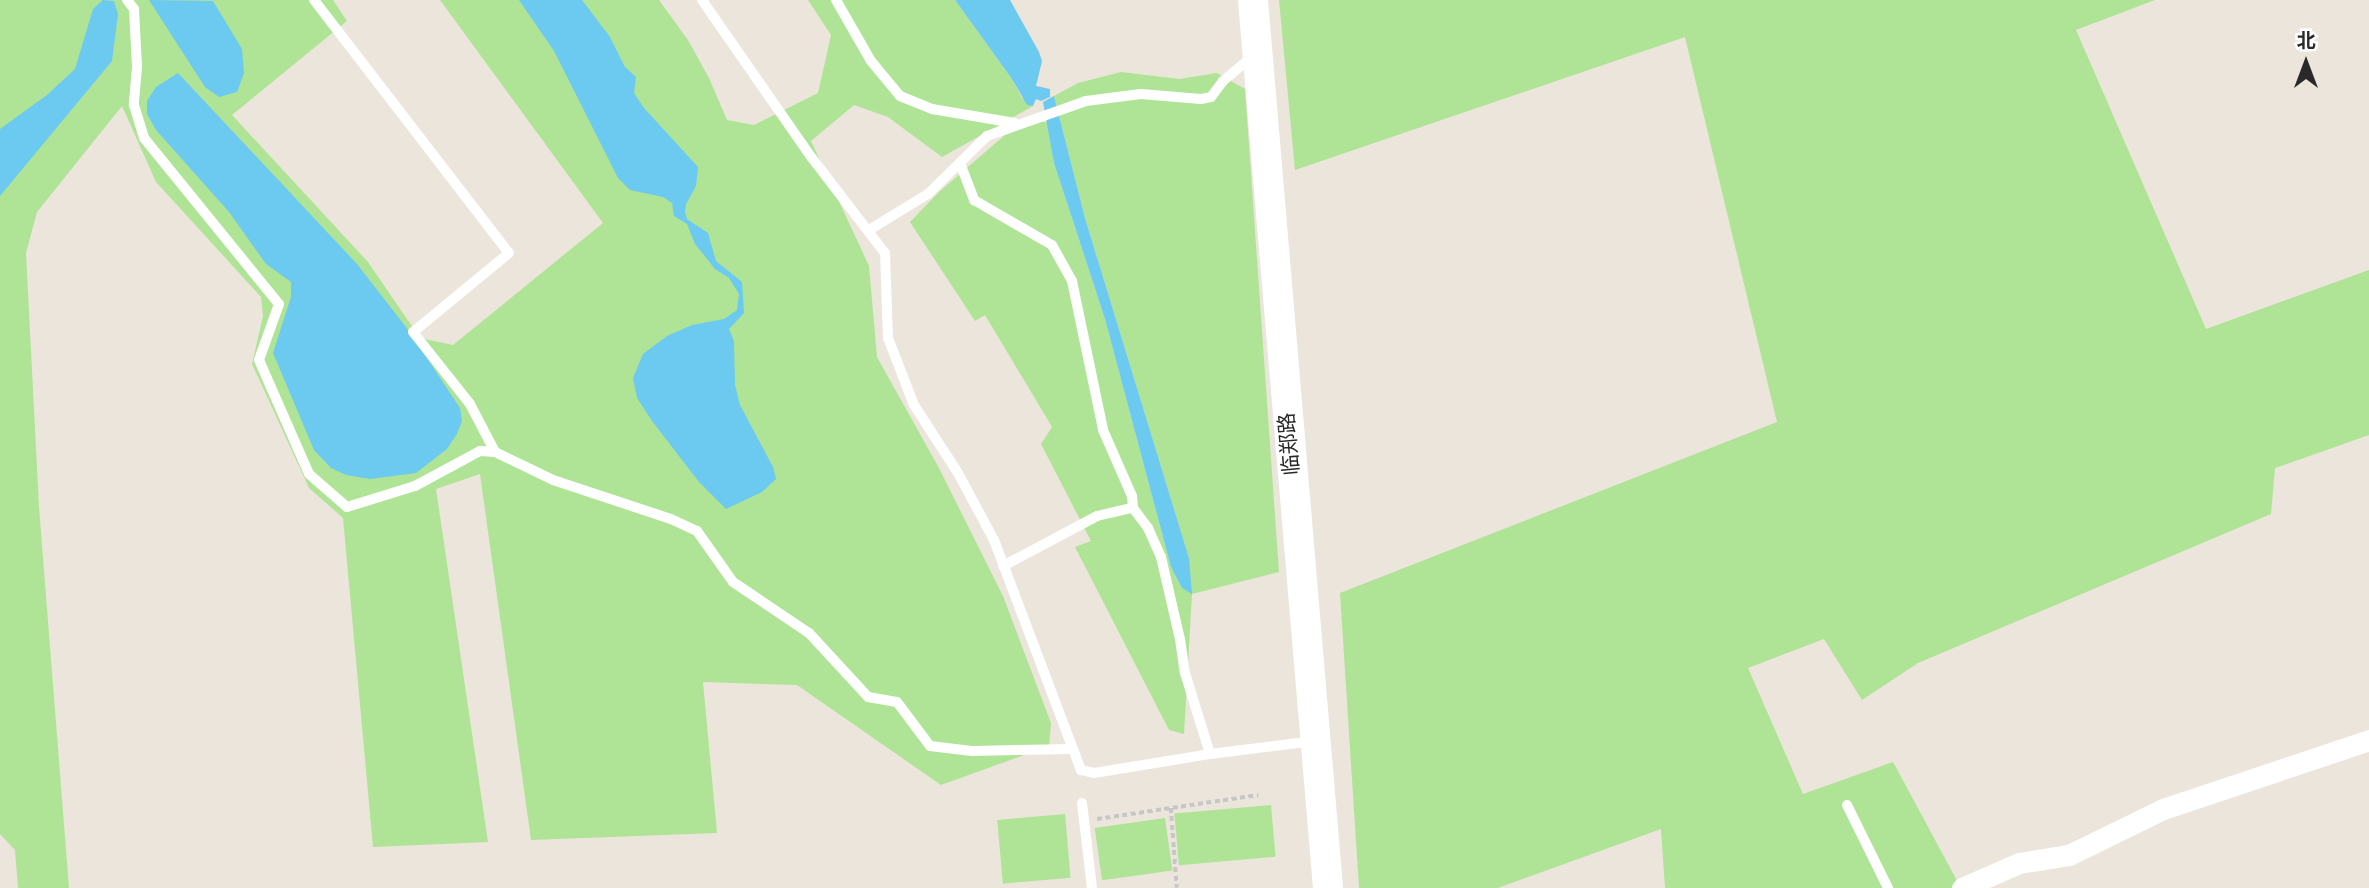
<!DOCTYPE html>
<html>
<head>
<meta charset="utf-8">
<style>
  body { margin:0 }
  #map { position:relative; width:2369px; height:888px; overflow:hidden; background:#ece5db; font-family:"Source Sans 3","Noto Sans SC",sans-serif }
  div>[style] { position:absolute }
  .green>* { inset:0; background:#afe396; transform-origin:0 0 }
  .water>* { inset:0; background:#6cc9ef }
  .path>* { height:3.5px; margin-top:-1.75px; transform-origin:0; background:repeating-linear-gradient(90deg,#c7c7c7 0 5px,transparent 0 8.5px) }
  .lane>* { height:10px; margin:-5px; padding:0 5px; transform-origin:5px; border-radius:5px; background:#fff }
  .street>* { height:21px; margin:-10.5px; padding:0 10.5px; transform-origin:10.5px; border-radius:10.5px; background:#fff }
  .secondary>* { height:30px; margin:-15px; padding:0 15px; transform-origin:15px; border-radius:15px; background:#fff }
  span { translate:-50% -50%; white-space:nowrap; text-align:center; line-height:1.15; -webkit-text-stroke:6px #fff; paint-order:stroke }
  .street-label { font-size:21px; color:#292929 }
  .north { position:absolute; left:2271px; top:28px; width:70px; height:70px; -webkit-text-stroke:5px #fff; paint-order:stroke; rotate:0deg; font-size:19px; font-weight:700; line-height:28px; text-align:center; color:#292929 }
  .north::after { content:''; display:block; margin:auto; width:24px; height:32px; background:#292929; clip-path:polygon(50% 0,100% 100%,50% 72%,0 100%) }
</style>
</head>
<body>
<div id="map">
  <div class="green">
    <i style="clip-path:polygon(0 0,333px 0,347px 21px,232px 115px,368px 262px,420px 338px,453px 345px,603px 223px,440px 0,659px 0,688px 40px,709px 78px,727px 120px,754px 125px,818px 93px,831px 35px,808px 0,955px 0,1012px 79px,1022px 98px,1033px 106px,942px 157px,888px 117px,854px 105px,811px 141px,869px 266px,877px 357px,939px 468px,1003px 596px,1051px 723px,1049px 746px,941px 785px,797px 685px,703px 682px,717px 833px,531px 840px,480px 474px,436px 489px,488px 842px,373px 847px,343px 518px,309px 488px,252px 364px,263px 316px,261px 297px,156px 182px,122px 106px,37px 212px,26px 253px,39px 507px,69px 888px,18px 888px,15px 850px,0 834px)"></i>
    <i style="clip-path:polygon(1279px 0,2155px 0,2076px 30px,2206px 329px,2369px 270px,2369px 435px,2275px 468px,2271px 514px,1918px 663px,1862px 700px,1824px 639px,1748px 668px,1803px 794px,1893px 762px,1961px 888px,1665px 888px,1661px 829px,1498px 888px,1359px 888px,1340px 593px,1777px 422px,1685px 37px,1295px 170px)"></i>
    <i style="clip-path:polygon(1121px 72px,1179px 79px,1217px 73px,1245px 89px,1279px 572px,1192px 594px,1184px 734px,1169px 730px,1075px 547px,1091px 541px,1041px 444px,1052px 427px,985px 315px,975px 321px,910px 222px,939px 192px,1005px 135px,1040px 121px,1049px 123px,1054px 163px,1105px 319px,1171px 567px,1182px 588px,1189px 558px,1085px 218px,1054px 96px,1078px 83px)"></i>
    <i style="left:1271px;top:805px;width:52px;height:97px;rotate:85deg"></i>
    <i style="left:1065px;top:814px;width:64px;height:68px;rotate:85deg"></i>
    <i style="left:1165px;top:818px;width:53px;height:71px;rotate:82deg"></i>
  </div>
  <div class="water">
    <i style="clip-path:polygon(103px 0,114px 1px,118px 14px,112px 61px,0 196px,0 129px,47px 95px,75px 69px,93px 9px)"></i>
    <i style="clip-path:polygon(149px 0,213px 1px,242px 49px,244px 73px,237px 92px,219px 97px,205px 87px)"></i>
    <i style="clip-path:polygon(519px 0,582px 0,610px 37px,625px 67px,636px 77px,634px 93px,644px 108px,698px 167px,696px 186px,686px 204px,685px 212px,687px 219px,708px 233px,716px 261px,742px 282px,744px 313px,729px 329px,734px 341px,735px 385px,740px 405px,773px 467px,776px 479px,762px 492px,726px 509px,699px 482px,652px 421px,637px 398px,633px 378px,643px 354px,667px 336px,692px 325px,724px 319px,737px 310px,739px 294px,729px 278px,715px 269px,695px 244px,687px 224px,674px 216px,672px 203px,663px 197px,630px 190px,618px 178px,554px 51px)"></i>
    <i style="clip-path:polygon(955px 0,1010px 0,1039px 52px,1042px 61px,1036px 86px,1050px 89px,1050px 97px,1041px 101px,1036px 99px,1033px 106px,1027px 105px,1012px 79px)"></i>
    <i style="clip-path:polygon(178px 73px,357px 264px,409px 331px,460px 408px,462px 421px,457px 434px,447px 449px,416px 473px,370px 479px,346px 475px,331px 468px,314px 450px,273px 353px,291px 297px,291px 282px,266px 264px,229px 212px,156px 130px,147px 114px,147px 101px,156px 87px)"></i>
    <i style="clip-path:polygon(1054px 96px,1085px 218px,1189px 558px,1192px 594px,1182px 588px,1171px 567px,1105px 319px,1054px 163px,1043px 102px)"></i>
  </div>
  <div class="path">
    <i style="left:1171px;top:808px;width:80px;rotate:85.7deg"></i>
    <i style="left:1097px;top:819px;width:163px;rotate:-8.5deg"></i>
  </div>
  <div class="lane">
    <i style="left:127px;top:0;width:11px;rotate:52deg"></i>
    <i style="left:134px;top:9px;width:58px;rotate:87deg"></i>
    <i style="left:137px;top:67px;width:38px;rotate:95deg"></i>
    <i style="left:134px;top:105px;width:34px;rotate:73deg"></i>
    <i style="left:144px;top:138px;width:214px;rotate:50.9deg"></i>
    <i style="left:279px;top:304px;width:59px;rotate:109.7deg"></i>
    <i style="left:259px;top:360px;width:124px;rotate:66.3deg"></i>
    <i style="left:309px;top:474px;width:50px;rotate:41deg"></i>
    <i style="left:347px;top:507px;width:71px;rotate:-17.2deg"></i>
    <i style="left:415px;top:486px;width:74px;rotate:-28.3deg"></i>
    <i style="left:480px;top:451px;width:15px;rotate:4deg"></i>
    <i style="left:495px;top:452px;width:64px;rotate:25.8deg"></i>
    <i style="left:553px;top:480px;width:124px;rotate:18.3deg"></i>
    <i style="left:671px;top:519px;width:29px;rotate:25deg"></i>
    <i style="left:697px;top:531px;width:62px;rotate:54.8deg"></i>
    <i style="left:733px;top:582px;width:92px;rotate:33.9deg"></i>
    <i style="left:809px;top:633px;width:87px;rotate:47.3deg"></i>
    <i style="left:868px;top:697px;width:29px;rotate:10deg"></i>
    <i style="left:897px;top:702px;width:55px;rotate:53.1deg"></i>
    <i style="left:930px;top:746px;width:42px;rotate:6.8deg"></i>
    <i style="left:972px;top:751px;width:99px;rotate:-1.2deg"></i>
    <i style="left:314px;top:0;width:319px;rotate:52.4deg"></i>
    <i style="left:509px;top:253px;width:124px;rotate:140.5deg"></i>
    <i style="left:413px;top:332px;width:92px;rotate:51.6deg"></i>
    <i style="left:470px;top:404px;width:54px;rotate:62.5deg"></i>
    <i style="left:702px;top:0;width:193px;rotate:55.2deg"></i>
    <i style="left:812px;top:158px;width:120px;rotate:52.5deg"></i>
    <i style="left:885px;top:253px;width:85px;rotate:88deg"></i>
    <i style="left:888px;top:338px;width:72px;rotate:68.8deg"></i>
    <i style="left:914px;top:405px;width:81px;rotate:57.1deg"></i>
    <i style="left:958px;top:473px;width:76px;rotate:61.8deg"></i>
    <i style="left:994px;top:540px;width:246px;rotate:69.3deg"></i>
    <i style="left:1081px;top:770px;width:13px;rotate:13deg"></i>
    <i style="left:1094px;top:773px;width:118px;rotate:-9.3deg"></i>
    <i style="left:1210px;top:754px;width:105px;rotate:-7.1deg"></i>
    <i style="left:836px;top:0;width:70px;rotate:60.2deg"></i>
    <i style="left:871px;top:61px;width:45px;rotate:50.4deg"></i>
    <i style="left:900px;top:96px;width:35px;rotate:22deg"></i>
    <i style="left:932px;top:109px;width:84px;rotate:9.6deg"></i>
    <i style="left:960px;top:163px;width:40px;rotate:69deg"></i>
    <i style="left:974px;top:200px;width:90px;rotate:30deg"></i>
    <i style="left:1052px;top:245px;width:41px;rotate:60.9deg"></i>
    <i style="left:1072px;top:281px;width:152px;rotate:78.2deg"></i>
    <i style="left:1103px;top:430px;width:72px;rotate:66.3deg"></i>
    <i style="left:1132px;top:496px;width:12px;rotate:85deg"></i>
    <i style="left:869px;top:230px;width:69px;rotate:-31.4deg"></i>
    <i style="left:928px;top:194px;width:83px;rotate:-44.5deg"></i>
    <i style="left:987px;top:136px;width:105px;rotate:-19.5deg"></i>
    <i style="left:1086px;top:101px;width:55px;rotate:-7.3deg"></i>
    <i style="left:1141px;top:94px;width:60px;rotate:4.8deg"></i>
    <i style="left:1201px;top:99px;width:10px;rotate:-11deg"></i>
    <i style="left:1211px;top:97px;width:20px;rotate:-53deg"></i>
    <i style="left:1223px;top:81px;width:30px;rotate:-40deg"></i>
    <i style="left:1246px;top:62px;width:10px;rotate:-6deg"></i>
    <i style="left:1003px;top:566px;width:106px;rotate:-28deg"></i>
    <i style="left:1097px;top:516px;width:37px;rotate:-13deg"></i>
    <i style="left:1133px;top:508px;width:25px;rotate:53deg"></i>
    <i style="left:1148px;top:528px;width:32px;rotate:66deg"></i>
    <i style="left:1161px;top:557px;width:84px;rotate:77deg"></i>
    <i style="left:1180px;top:639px;width:34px;rotate:82deg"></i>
    <i style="left:1185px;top:673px;width:85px;rotate:72.8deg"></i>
    <i style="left:1082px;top:803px;width:86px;rotate:83.3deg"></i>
    <i style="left:1847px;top:805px;width:93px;rotate:63.7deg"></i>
  </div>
  <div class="street">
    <i style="left:1962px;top:888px;width:62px;rotate:-23.7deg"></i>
    <i style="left:2019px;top:863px;width:51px;rotate:-9.1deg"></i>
    <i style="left:2069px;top:855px;width:105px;rotate:-26.1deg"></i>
    <i style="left:2163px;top:809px;width:217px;rotate:-18.5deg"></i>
  </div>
  <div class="secondary">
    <i style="left:1253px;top:0;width:891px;rotate:85.17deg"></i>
  </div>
  <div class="street-label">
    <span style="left:1289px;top:444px;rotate:-95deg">临郑路</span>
  </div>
  <div class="north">北</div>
</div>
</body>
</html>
